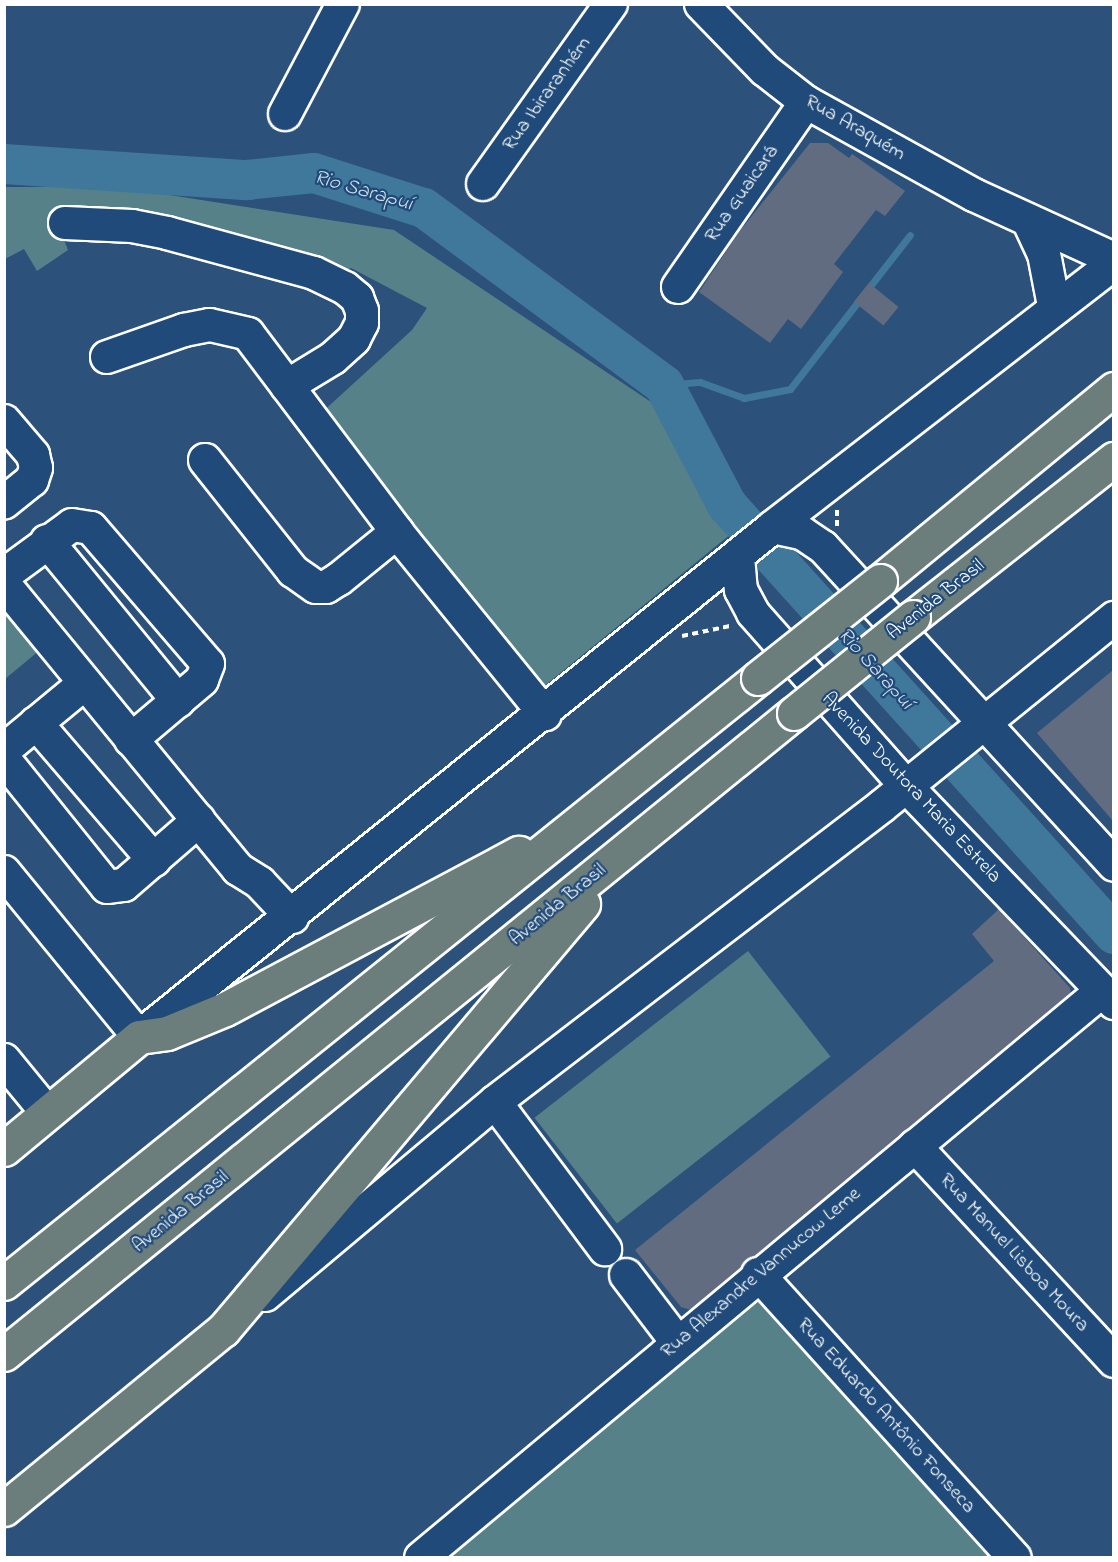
<!DOCTYPE html>
<html>
<head>
<meta charset="utf-8">
<style>
  body { margin:0 }
  #map { position:relative; width:1118px; height:1562px; overflow:hidden; background:#2c517b; font-family:"Indie Flower",sans-serif }
  div>[style] { position:absolute }
  .green>* { inset:0; background:#568189; transform-origin:0 0 }
  .stream>* { height:7px; margin:-3.5px; padding:0 3.5px; transform-origin:3.5px; border-radius:3.5px; background:#3f789a }
  .river>* { height:40px; margin:-20px; padding:0 20px; transform-origin:20px; border-radius:20px; background:#3f789a }
  .building>* { inset:0; background:#626c81; transform-origin:0 0 }
  .path>* { height:4px; margin-top:-2px; transform-origin:0; background:repeating-linear-gradient(90deg,#fff 0 6px,transparent 0 10.5px) }
  .roads { filter:drop-shadow(2px 0 #fff) drop-shadow(-2px 0 #fff) drop-shadow(0 2px #fff) drop-shadow(0 -2px #fff) }
  .minor>* { height:32px; margin:-16px; padding:0 16px; transform-origin:16px; border-radius:16px; background:#1f4a7a }
  .major>* { height:33px; margin:-16.5px; padding:0 16.5px; transform-origin:16.5px; border-radius:16.5px; background:#6c7e7c }
  .highway>* { height:33px; margin:-16.5px; padding:0 16.5px; transform-origin:16.5px; border-radius:16.5px; background:#6c7e7c }
  .bridges { filter:drop-shadow(2px 0 #fff) drop-shadow(-2px 0 #fff) drop-shadow(0 2px #fff) drop-shadow(0 -2px #fff) }
  .highway-bridge>* { height:33px; margin:-16.5px; padding:0 16.5px; transform-origin:16.5px; border-radius:16.5px; background:#6c7e7c }
  span { translate:-50% -50%; white-space:nowrap; text-align:center; line-height:1.15; -webkit-text-stroke:4.5px #1f4a7a; paint-order:stroke }
  .street-label { font-size:20px; color:#fff }
  .water-label { font-size:21px; color:#cfdde6; font-style:italic }
  .frame { position:absolute; inset:0; border:6px solid #fff; pointer-events:none }
</style>
</head>
<body>
<div id="map">
  <div class="green">
    <i style="clip-path:polygon(5px 187px,118px 187px,394px 230px,669px 414px,720px 512px,737px 529px,542px 688px,319px 415px,412px 330px,427px 308px,351px 268px,339px 275px,55px 217px,68px 250px,37px 271px,24px 249px,5px 259px)"></i>
    <i style="clip-path:polygon(4px 607px,40px 650px,5px 679px,4px 679px)"></i>
    <i style="left:748px;top:951px;width:134px;height:271px;rotate:52deg"></i>
    <i style="clip-path:polygon(758px 1274px,1015px 1558px,422px 1558px)"></i>
  </div>
  <div class="stream">
    <i style="left:664px;top:385px;width:36px;rotate:-5deg"></i>
    <i style="left:700px;top:382px;width:47px;rotate:20deg"></i>
    <i style="left:744px;top:398px;width:47px;rotate:-11.1deg"></i>
    <i style="left:790px;top:389px;width:195px;rotate:-52.1deg"></i>
  </div>
  <div class="river">
    <i style="left:4px;top:164px;width:244px;rotate:3.8deg"></i>
    <i style="left:247px;top:180px;width:67px;rotate:-6deg"></i>
    <i style="left:314px;top:173px;width:115px;rotate:17.7deg"></i>
    <i style="left:424px;top:208px;width:298px;rotate:36.4deg"></i>
    <i style="left:664px;top:385px;width:136px;rotate:62.3deg"></i>
    <i style="left:727px;top:505px;width:578px;rotate:47.95deg"></i>
  </div>
  <div class="building">
    <i style="clip-path:polygon(810px 143px,828px 143px,849px 158px,852px 154px,905px 191px,885px 216px,876px 210px,834px 264px,843px 272px,801px 329px,788px 319px,770px 343px,699px 292px,739px 232px)"></i>
    <i style="left:869px;top:283px;width:38px;height:24px;rotate:39deg"></i>
    <i style="clip-path:polygon(1113px 670px,1113px 821px,1037px 733px)"></i>
    <i style="clip-path:polygon(999px 909px,1070px 988px,1071px 994px,691px 1310px,681px 1307px,635px 1250px,994px 961px,972px 934px)"></i>
  </div>
  <div class="path">
    <i style="left:837px;top:510px;width:16px;rotate:90deg"></i>
    <i style="left:682px;top:636px;width:49px;rotate:-11.8deg"></i>
  </div>
  <div class="roads">
    <div class="minor">
      <i style="left:701px;top:4px;width:92px;rotate:45.9deg"></i>
      <i style="left:765px;top:70px;width:52px;rotate:38deg"></i>
      <i style="left:806px;top:102px;width:192px;rotate:29deg"></i>
      <i style="left:974px;top:195px;width:154px;rotate:24.6deg"></i>
      <i style="left:285px;top:114px;width:124px;rotate:-62.2deg"></i>
      <i style="left:483px;top:184px;width:221px;rotate:-54.6deg"></i>
      <i style="left:1029px;top:222px;width:35px;rotate:65deg"></i>
      <i style="left:1044px;top:254px;width:53px;rotate:79.1deg"></i>
      <i style="left:65px;top:223px;width:67px;rotate:2.6deg"></i>
      <i style="left:132px;top:226px;width:36px;rotate:11deg"></i>
      <i style="left:167px;top:233px;width:152px;rotate:15.2deg"></i>
      <i style="left:314px;top:273px;width:34px;rotate:26deg"></i>
      <i style="left:345px;top:288px;width:16px;rotate:40deg"></i>
      <i style="left:357px;top:298px;width:14px;rotate:69deg"></i>
      <i style="left:362px;top:311px;width:12px;rotate:90deg"></i>
      <i style="left:362px;top:323px;width:18px;rotate:117deg"></i>
      <i style="left:354px;top:339px;width:28px;rotate:138deg"></i>
      <i style="left:333px;top:358px;width:54px;rotate:148.7deg"></i>
      <i style="left:678px;top:287px;width:225px;rotate:-55.3deg"></i>
      <i style="left:107px;top:357px;width:82px;rotate:-19.3deg"></i>
      <i style="left:184px;top:330px;width:26px;rotate:-11deg"></i>
      <i style="left:210px;top:325px;width:39px;rotate:13deg"></i>
      <i style="left:248px;top:334px;width:261px;rotate:53deg"></i>
      <i style="left:405px;top:542px;width:222px;rotate:50.9deg"></i>
      <i style="left:4px;top:421px;width:45px;rotate:49.5deg"></i>
      <i style="left:33px;top:455px;width:13px;rotate:77deg"></i>
      <i style="left:36px;top:468px;width:13px;rotate:108deg"></i>
      <i style="left:32px;top:480px;width:36px;rotate:141deg"></i>
      <i style="left:205px;top:460px;width:142px;rotate:51.6deg"></i>
      <i style="left:293px;top:571px;width:28px;rotate:35deg"></i>
      <i style="left:316px;top:587px;width:10px"></i>
      <i style="left:326px;top:587px;width:15px;rotate:-32deg"></i>
      <i style="left:339px;top:579px;width:75px;rotate:-39deg"></i>
      <i style="left:773px;top:527px;width:30px;rotate:12deg"></i>
      <i style="left:802px;top:533px;width:25px;rotate:34deg"></i>
      <i style="left:823px;top:547px;width:431px;rotate:47.5deg"></i>
      <i style="left:47px;top:541px;width:207px;rotate:50.7deg"></i>
      <i style="left:738px;top:557px;width:33px;rotate:85deg"></i>
      <i style="left:741px;top:590px;width:26px;rotate:62deg"></i>
      <i style="left:753px;top:613px;width:231px;rotate:48.5deg"></i>
      <i style="left:906px;top:786px;width:301px;rotate:46.2deg"></i>
      <i style="left:4px;top:575px;width:84px;rotate:-36.3deg"></i>
      <i style="left:72px;top:525px;width:19px;rotate:9deg"></i>
      <i style="left:91px;top:528px;width:179px;rotate:49.3deg"></i>
      <i style="left:208px;top:664px;width:17px;rotate:111deg"></i>
      <i style="left:202px;top:680px;width:93px;rotate:139.8deg"></i>
      <i style="left:4px;top:584px;width:369px;rotate:50.6deg"></i>
      <i style="left:238px;top:869px;width:26px;rotate:32deg"></i>
      <i style="left:260px;top:883px;width:47px;rotate:46.7deg"></i>
      <i style="left:36px;top:723px;width:181px;rotate:49.3deg"></i>
      <i style="left:4px;top:750px;width:105px;rotate:-39.6deg"></i>
      <i style="left:4px;top:759px;width:164px;rotate:51.2deg"></i>
      <i style="left:107px;top:887px;width:17px;rotate:-7deg"></i>
      <i style="left:124px;top:885px;width:99px;rotate:-40.9deg"></i>
      <i style="left:4px;top:872px;width:213px;rotate:50.7deg"></i>
      <i style="left:139px;top:1037px;width:814px;rotate:-38.81deg"></i>
      <i style="left:773px;top:527px;width:431px;rotate:-37.7deg"></i>
      <i style="left:4px;top:1060px;width:58px;rotate:50.6deg"></i>
      <i style="left:495px;top:1102px;width:184px;rotate:53.2deg"></i>
      <i style="left:915px;top:1146px;width:293px;rotate:47.2deg"></i>
      <i style="left:758px;top:1274px;width:383px;rotate:47.9deg"></i>
      <i style="left:626px;top:1275px;width:84px;rotate:52.7deg"></i>
      <i style="left:265px;top:1295px;width:300px;rotate:-40deg"></i>
      <i style="left:495px;top:1102px;width:487px;rotate:-37.4deg"></i>
      <i style="left:882px;top:806px;width:299px;rotate:-39deg"></i>
      <i style="left:421px;top:1558px;width:886px;rotate:-39.78deg"></i>
    </div>
    <div class="major">
      <i style="left:4px;top:1149px;width:175px;rotate:-39.7deg"></i>
      <i style="left:4px;top:1509px;width:283px;rotate:-39.3deg"></i>
    </div>
    <div class="highway">
      <i style="left:880px;top:581px;width:303px;rotate:-39.4deg"></i>
      <i style="left:913px;top:617px;width:256px;rotate:-38.2deg"></i>
      <i style="left:139px;top:1037px;width:28px;rotate:-8deg"></i>
      <i style="left:167px;top:1033px;width:63px;rotate:-22.5deg"></i>
      <i style="left:225px;top:1009px;width:333px;rotate:-28deg"></i>
      <i style="left:4px;top:1283px;width:967px;rotate:-38.74deg"></i>
      <i style="left:223px;top:1330px;width:558px;rotate:-49.8deg"></i>
      <i style="left:4px;top:1354px;width:1017px;rotate:-39.06deg"></i>
    </div>
  </div>
  <div class="bridges">
    <div class="highway-bridge">
      <i style="left:758px;top:678px;width:156px;rotate:-38.5deg"></i>
      <i style="left:794px;top:713px;width:153px;rotate:-38.9deg"></i>
    </div>
  </div>
  <div class="street-label">
    <span style="left:547px;top:94px;rotate:-54deg">Rua Ibiraranhém</span>
    <span style="left:855px;top:128px;rotate:30deg">Rua Araquém</span>
    <span style="left:742px;top:194px;rotate:-55deg">Rua Guaicará</span>
    <span style="left:936px;top:600px;rotate:-38deg">Avenida Brasil</span>
    <span style="left:911px;top:788px;rotate:47deg">Avenida Doutora Maria Estrela</span>
    <span style="left:558px;top:905px;rotate:-39deg">Avenida Brasil</span>
    <span style="left:181px;top:1212px;rotate:-39deg">Avenida Brasil</span>
    <span style="left:1014px;top:1253px;rotate:47deg">Rua Manuel Lisboa Moura</span>
    <span style="left:761px;top:1273px;rotate:-40deg">Rua Alexandre Vannucow Leme</span>
    <span style="left:886px;top:1416px;rotate:48deg">Rua Eduardo Antônio Fonseca</span>
  </div>
  <div class="water-label">
    <span style="left:363px;top:191px;rotate:16deg">Rio Sarapuí</span>
    <span style="left:875px;top:669px;rotate:48deg">Rio Sarapuí</span>
  </div>
  <div class="frame"></div>
</div>
</body>
</html>
